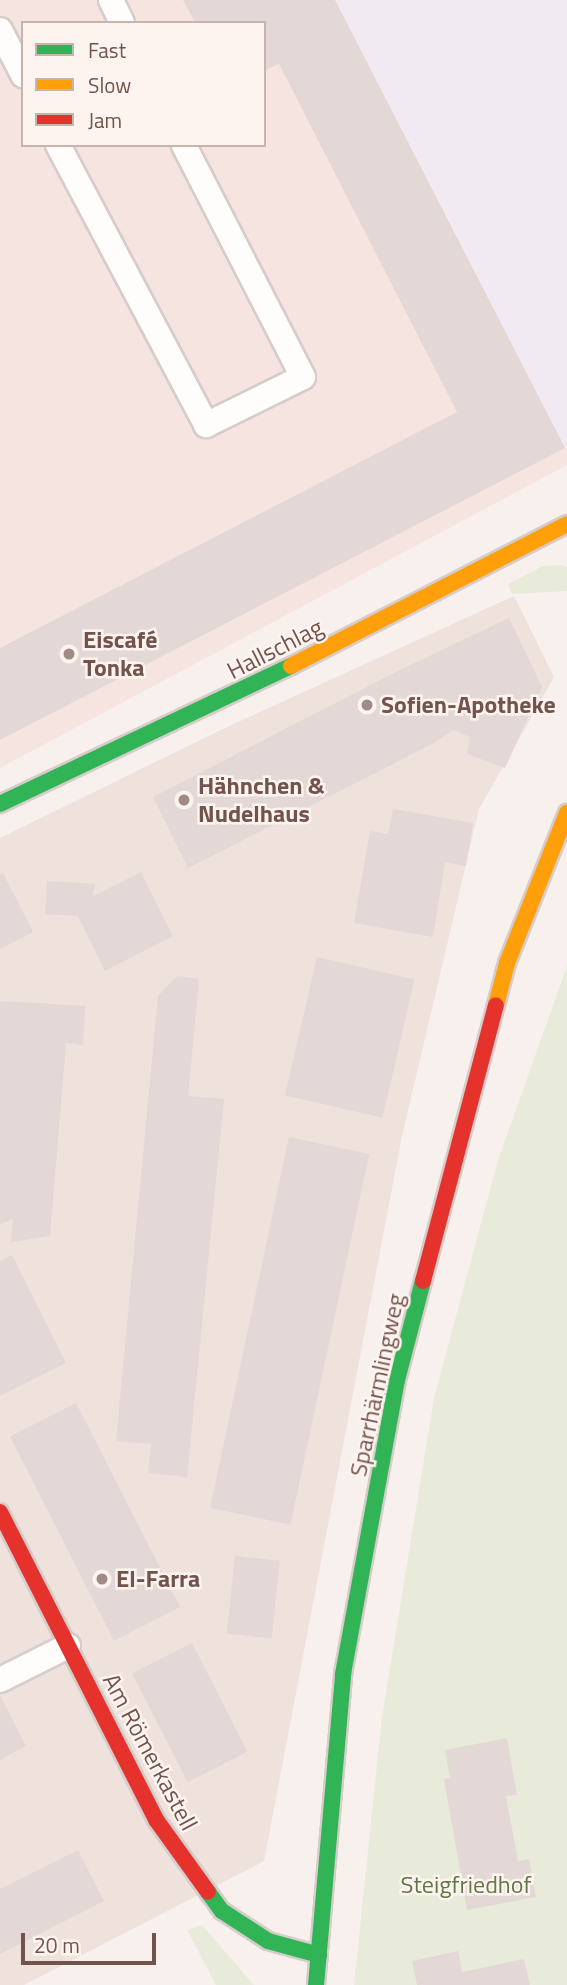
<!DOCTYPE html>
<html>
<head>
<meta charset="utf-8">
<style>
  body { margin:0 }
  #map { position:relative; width:567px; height:1985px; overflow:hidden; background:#f7f0ed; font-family:"Titillium Web",sans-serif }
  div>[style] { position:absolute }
  .residential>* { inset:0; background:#efe1db }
  .commercial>* { inset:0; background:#f6e4e1 }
  .education>* { inset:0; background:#f1eaf2 }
  .green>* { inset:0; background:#e8ebd9 }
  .building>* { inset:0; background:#e3d8d5; transform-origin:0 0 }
  .roads { filter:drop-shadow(2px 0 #d6ccca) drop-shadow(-2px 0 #d6ccca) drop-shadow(0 2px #d6ccca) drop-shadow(0 -2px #d6ccca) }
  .lane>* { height:24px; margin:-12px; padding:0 12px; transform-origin:12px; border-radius:12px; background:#fefdfc }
  .fast>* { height:16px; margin:-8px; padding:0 8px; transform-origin:8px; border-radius:8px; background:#30b455 }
  .slow>* { height:16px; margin:-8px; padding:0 8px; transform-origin:8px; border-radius:8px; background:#ff9f0a }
  .jam>* { height:16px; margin:-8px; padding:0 8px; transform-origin:8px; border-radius:8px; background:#e5322d }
  .dots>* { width:19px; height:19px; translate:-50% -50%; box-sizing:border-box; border:4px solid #fef4ef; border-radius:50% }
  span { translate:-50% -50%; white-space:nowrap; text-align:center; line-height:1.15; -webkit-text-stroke:5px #fef4ef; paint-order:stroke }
  .poi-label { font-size:24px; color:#73534e; font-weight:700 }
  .left { translate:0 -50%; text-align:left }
  .street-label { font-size:24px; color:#73534e }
  .park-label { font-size:24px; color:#617847 }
  .legend { position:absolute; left:21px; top:21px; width:245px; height:126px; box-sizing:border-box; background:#fef4ef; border:2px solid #c6b4af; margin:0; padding:9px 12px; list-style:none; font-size:21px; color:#73534e }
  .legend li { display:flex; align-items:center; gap:14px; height:35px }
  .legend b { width:35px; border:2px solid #c6b4af }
  .scale { position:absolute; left:21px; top:1933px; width:135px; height:32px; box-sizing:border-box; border:4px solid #73534e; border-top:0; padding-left:9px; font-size:21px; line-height:24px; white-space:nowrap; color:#73534e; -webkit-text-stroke:5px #fef4ef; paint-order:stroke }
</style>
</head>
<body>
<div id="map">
  <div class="residential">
    <i style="clip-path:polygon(514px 596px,554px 677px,479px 809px,402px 1136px,264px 1861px,24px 1985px,0 1985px,0 838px,227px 727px)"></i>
  </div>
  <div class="commercial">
    <i style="clip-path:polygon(evenodd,0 0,567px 0,567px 465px,0 768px,0 0,23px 23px,264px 23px,264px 145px,23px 145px,23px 23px)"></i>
  </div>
  <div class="education">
    <i style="clip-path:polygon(335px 0,567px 0,567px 447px,565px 448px)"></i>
  </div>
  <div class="green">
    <i style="clip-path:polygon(562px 565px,567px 567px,567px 591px,512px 594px,508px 584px,543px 566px)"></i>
    <i style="clip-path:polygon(567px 966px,567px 1985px,354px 1985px,382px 1717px,434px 1398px,498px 1160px)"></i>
    <i style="clip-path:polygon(202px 1925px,254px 1985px,216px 1985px,187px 1930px)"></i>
  </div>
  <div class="building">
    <i style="clip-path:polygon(183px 0,335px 0,565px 448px,0 740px,0 648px,457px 412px,279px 64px,264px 71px,264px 23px,195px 23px)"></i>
    <i style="clip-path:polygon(509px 618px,542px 687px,505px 768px,467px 754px,470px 737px,453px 730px,434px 743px,188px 868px,153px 797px,398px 671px)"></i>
    <i style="clip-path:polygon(393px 809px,473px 823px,466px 866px,445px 862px,433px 937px,354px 923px,370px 831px,388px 834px)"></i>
    <i style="clip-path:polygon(141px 872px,173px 936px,105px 971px,78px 916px,45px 914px,47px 881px,95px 884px,93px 896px)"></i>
    <i style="clip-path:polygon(3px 873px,33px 932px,0 949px,0 875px)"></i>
    <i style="left:317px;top:957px;width:100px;height:142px;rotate:13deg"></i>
    <i style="clip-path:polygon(177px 976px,199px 979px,188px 1096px,224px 1099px,187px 1477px,148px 1473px,151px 1444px,116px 1441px,158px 996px)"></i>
    <i style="clip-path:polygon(0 1001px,85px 1006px,83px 1045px,66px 1043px,50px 1236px,11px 1242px,13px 1219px,0 1224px)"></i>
    <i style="left:289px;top:1137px;width:82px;height:379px;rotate:12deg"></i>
    <i style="clip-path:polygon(12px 1255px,66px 1363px,0 1396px,0 1261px)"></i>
    <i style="left:76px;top:1403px;width:229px;height:74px;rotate:63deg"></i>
    <i style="left:235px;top:1556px;width:45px;height:78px;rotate:6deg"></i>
    <i style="left:192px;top:1643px;width:122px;height:67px;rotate:63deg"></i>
    <i style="clip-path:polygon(0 1695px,26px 1746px,0 1760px)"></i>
    <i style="clip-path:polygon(507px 1738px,517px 1795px,506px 1796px,518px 1861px,529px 1859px,536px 1897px,467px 1910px,444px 1779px,450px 1778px,445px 1750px)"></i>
    <i style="clip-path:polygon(78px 1850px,104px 1901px,0 1954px,0 1889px)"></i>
    <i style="clip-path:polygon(458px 1951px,462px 1972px,524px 1959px,530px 1985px,417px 1985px,412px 1961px)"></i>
  </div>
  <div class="roads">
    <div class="lane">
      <i style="left:111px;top:0;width:25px;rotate:64deg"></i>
      <i style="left:0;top:30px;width:51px;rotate:62.9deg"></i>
      <i style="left:58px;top:145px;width:317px;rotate:62.1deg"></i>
      <i style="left:206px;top:425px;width:108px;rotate:-26.3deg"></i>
      <i style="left:303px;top:377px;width:261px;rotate:-117.2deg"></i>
      <i style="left:0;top:1680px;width:76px;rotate:-26.6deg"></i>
    </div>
    <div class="fast">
      <i style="left:0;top:804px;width:322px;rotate:-25.4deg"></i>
      <i style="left:208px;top:1892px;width:24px;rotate:54deg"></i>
      <i style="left:222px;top:1911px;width:55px;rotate:33.1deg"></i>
      <i style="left:268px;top:1941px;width:53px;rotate:15.4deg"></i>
      <i style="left:316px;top:1985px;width:312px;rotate:-85deg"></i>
      <i style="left:343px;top:1674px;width:299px;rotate:-79.6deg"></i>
      <i style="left:397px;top:1380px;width:102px;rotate:-75.3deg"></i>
    </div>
    <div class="slow">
      <i style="left:291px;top:666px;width:310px;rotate:-27.2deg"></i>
      <i style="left:496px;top:1005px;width:43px;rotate:-75.3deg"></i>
      <i style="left:507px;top:963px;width:162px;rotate:-68.2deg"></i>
    </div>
    <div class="jam">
      <i style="left:423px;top:1281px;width:285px;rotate:-75.2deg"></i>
      <i style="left:0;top:1512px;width:347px;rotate:63.1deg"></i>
      <i style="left:157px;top:1821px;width:87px;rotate:54.3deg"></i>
    </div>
  </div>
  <div class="dots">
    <i style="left:69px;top:654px;background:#a18a86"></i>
    <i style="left:367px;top:705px;background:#a18a86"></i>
    <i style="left:184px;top:800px;background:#a18a86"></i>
    <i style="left:102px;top:1579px;background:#a18a86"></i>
  </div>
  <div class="poi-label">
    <span class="left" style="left:83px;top:654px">Eiscafé<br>Tonka</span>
    <span class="left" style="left:381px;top:705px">Sofien-Apotheke</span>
    <span class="left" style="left:198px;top:800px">Hähnchen &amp;<br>Nudelhaus</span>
    <span class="left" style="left:116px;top:1579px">El-Farra</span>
  </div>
  <div class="street-label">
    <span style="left:275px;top:649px;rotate:-27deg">Hallschlag</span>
    <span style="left:377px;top:1385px;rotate:-78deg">Sparrhärmlingweg</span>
    <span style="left:150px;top:1752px;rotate:62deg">Am Römerkastell</span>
  </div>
  <div class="park-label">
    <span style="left:466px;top:1885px">Steigfriedhof</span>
  </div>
  <ul class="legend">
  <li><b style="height:9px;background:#30b455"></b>Fast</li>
  <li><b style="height:9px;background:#ff9f0a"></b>Slow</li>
  <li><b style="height:9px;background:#e5322d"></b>Jam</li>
  </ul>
  <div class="scale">20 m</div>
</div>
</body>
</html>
